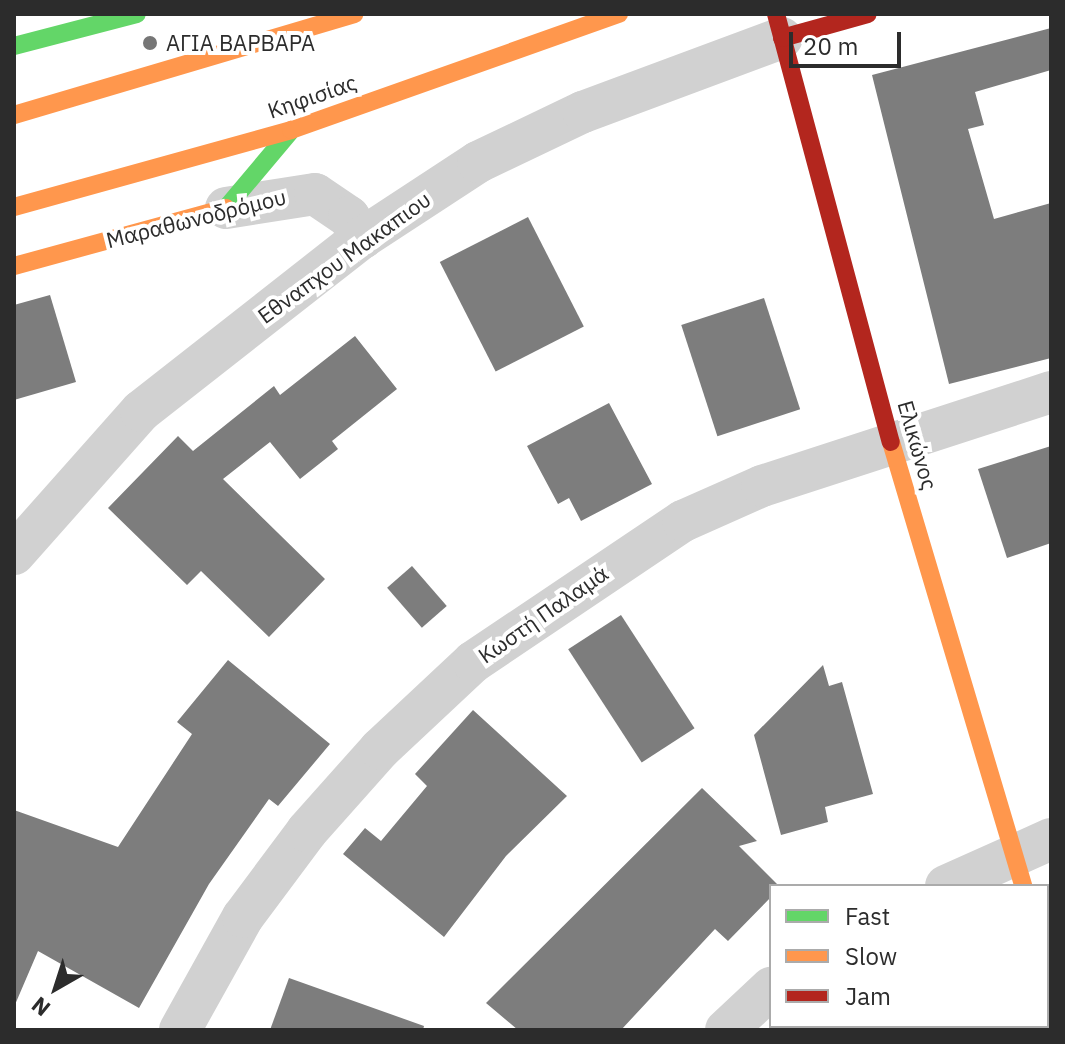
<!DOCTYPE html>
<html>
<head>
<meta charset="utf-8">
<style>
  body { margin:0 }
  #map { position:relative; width:1065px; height:1044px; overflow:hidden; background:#fff; font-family:"IBM Plex Sans",sans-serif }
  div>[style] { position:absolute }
  .building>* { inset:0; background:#7d7d7d; transform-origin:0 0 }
  .street>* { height:42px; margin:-21px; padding:0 21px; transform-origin:21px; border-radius:21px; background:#d1d1d1 }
  .fast>* { height:18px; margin:-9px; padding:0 9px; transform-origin:9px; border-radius:9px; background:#63d668 }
  .slow>* { height:18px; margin:-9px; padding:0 9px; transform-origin:9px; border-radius:9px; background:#ff974d }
  .jam>* { height:18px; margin:-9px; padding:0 9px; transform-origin:9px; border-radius:9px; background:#b3261e }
  .dots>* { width:22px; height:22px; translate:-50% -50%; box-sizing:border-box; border:4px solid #fff; border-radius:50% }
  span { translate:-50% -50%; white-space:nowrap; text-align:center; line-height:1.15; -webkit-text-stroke:8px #fff; paint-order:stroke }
  .poi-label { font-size:22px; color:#2c2c2c }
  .left { translate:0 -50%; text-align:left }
  .street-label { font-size:22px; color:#2c2c2c }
  .frame { position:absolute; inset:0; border:16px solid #2c2c2c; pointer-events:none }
  .legend { position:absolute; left:769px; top:884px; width:280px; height:144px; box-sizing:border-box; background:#fff; border:2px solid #ababab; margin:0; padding:10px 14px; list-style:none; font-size:24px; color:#2c2c2c }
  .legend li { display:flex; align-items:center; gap:16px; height:40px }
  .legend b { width:40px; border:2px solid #ababab }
  .north { position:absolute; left:16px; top:948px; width:80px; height:80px; -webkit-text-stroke:6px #fff; paint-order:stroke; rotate:219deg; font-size:22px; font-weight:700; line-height:32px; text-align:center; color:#2c2c2c }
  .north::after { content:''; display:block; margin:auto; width:28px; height:36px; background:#2c2c2c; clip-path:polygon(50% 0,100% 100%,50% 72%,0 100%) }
  .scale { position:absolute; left:789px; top:32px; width:112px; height:36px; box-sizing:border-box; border:4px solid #2c2c2c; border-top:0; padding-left:10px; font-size:24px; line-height:28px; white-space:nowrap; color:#2c2c2c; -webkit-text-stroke:6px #fff; paint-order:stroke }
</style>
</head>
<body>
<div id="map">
  <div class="building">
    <i style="clip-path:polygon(1051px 28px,1051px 70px,975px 92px,984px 125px,968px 129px,994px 219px,1051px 203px,1051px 358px,949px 384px,872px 75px)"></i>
    <i style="left:528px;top:217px;width:123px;height:99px;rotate:63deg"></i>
    <i style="clip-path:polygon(50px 295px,76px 382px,14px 400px,14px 305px)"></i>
    <i style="left:764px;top:298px;width:117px;height:87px;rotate:72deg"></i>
    <i style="clip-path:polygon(355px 336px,397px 389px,332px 441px,338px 449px,300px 479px,270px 442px,223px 479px,325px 579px,269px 637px,201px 571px,187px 585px,108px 508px,178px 436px,193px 451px,274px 386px,280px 395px)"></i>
    <i style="clip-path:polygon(609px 403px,652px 484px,581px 521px,569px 498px,558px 504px,527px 446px)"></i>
    <i style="clip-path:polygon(1051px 446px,1051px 543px,1007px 558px,978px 469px)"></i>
    <i style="left:412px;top:566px;width:53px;height:33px;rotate:49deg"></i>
    <i style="left:621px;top:615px;width:135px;height:63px;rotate:57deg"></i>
    <i style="clip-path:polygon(228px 660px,330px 744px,278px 806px,269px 799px,209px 884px,139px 1008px,38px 951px,14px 1007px,14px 810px,118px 847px,192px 734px,177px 722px)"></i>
    <i style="clip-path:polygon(823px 665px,829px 686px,842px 682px,873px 794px,825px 807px,828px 822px,781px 835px,754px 735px)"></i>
    <i style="clip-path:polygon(473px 710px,567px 796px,506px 856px,444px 937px,343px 854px,365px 828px,381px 841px,427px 786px,415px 774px)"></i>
    <i style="clip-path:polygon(702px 788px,757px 841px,739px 846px,779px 886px,771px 886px,771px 897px,728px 941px,715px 929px,621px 1030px,518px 1030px,486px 1003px)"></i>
    <i style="clip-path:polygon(289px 978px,424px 1026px,423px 1030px,270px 1030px)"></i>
  </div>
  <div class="street">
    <i style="left:226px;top:208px;width:90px;rotate:-8.9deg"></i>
    <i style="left:315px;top:194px;width:41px;rotate:34.1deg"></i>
    <i style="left:349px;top:217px;width:25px;rotate:58deg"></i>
    <i style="left:14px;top:554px;width:191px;rotate:-48.4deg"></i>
    <i style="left:141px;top:411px;width:281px;rotate:-38.1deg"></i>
    <i style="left:362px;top:238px;width:139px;rotate:-33.2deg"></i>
    <i style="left:478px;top:162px;width:116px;rotate:-25.5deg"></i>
    <i style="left:583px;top:112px;width:212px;rotate:-20.4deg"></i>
    <i style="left:946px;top:886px;width:115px;rotate:-24.1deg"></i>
    <i style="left:180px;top:1030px;width:129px;rotate:-60.9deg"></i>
    <i style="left:243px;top:917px;width:107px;rotate:-53.3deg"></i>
    <i style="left:307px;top:831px;width:110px;rotate:-48.3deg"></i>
    <i style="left:380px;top:749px;width:127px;rotate:-43.1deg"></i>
    <i style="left:473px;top:662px;width:253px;rotate:-33.9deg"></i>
    <i style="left:683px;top:521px;width:86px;rotate:-23.9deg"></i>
    <i style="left:762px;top:486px;width:304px;rotate:-18deg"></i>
    <i style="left:726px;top:1030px;width:62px;rotate:-43deg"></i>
  </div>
  <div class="fast">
    <i style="left:14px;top:46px;width:127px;rotate:-14.6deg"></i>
    <i style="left:226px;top:208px;width:99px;rotate:-49.9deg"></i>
    <i style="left:1047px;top:957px;width:12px;rotate:70deg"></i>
  </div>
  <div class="slow">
    <i style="left:14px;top:115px;width:355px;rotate:-16.5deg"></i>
    <i style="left:14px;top:207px;width:288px;rotate:-15.5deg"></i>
    <i style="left:291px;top:130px;width:348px;rotate:-19.5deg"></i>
    <i style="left:14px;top:266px;width:220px;rotate:-15.3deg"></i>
    <i style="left:891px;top:442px;width:463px;rotate:73.4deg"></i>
  </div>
  <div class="jam">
    <i style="left:776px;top:14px;width:443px;rotate:75deg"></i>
    <i style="left:782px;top:38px;width:89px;rotate:-15.6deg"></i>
  </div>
  <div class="dots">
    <i style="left:150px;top:43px;background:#767676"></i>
  </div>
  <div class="poi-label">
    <span class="left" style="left:166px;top:43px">ΑΓΙΑ ΒΑΡΒΑΡΑ</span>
  </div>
  <div class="street-label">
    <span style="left:312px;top:96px;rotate:-19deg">Κηφισίας</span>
    <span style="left:196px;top:218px;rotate:-14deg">Μαραθωνοδρόμου</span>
    <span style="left:344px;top:257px;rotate:-36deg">Εθναπχου Μακαπιου</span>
    <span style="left:918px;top:445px;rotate:74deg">Ελικώνος</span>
    <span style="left:543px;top:614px;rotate:-35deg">Κωστή Παλαμά</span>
  </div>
  <div class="frame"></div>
  <ul class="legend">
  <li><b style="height:10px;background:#63d668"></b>Fast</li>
  <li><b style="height:10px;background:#ff974d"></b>Slow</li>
  <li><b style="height:10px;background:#b3261e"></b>Jam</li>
  </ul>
  <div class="north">N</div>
  <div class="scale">20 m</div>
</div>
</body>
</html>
